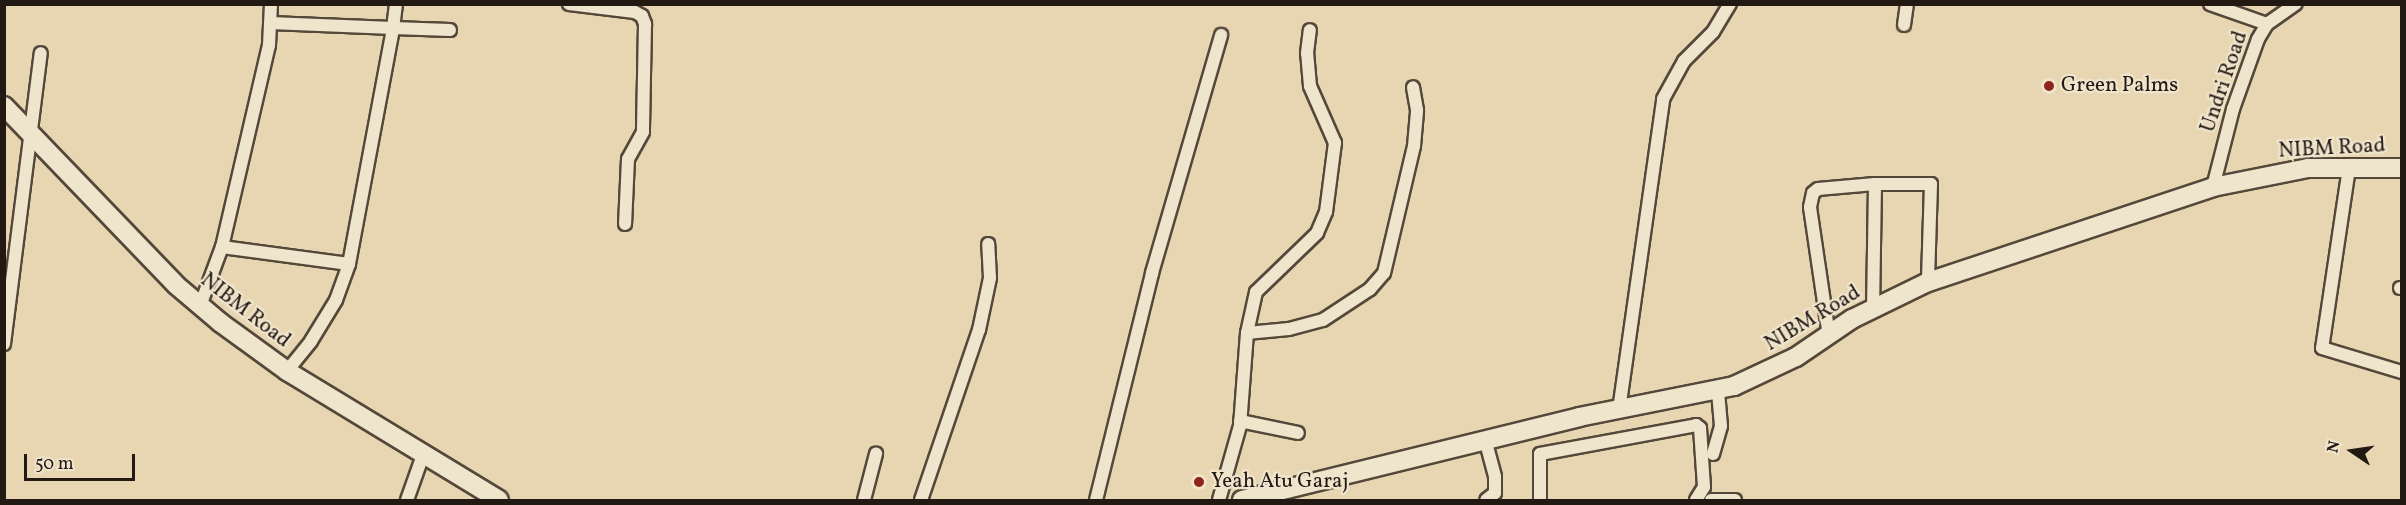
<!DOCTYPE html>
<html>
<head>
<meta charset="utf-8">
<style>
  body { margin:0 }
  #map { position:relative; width:2406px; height:505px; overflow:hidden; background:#e7d6b1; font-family:Vollkorn,serif }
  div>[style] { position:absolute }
  .roads { filter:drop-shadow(2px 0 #54483a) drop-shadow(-2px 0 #54483a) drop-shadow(0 2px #54483a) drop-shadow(0 -2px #54483a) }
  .minor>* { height:12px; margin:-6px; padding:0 6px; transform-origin:6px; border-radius:6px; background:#efe4cc }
  .secondary>* { height:18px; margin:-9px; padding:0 9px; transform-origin:9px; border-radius:9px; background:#efe4cc }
  .dots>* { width:16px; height:16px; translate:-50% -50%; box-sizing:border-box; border:3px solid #efe4cc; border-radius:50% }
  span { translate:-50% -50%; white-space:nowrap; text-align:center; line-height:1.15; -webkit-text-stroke:4.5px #efe4cc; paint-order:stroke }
  .street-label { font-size:21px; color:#231913 }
  .poi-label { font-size:21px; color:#231913 }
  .left { translate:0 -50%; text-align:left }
  .frame { position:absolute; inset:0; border:6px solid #231913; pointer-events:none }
  .north { position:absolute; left:2322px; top:421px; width:60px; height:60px; -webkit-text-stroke:4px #efe4cc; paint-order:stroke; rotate:283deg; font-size:16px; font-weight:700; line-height:24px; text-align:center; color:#231913 }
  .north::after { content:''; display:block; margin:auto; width:21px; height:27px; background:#231913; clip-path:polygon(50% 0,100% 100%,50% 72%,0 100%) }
  .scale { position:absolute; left:24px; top:454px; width:111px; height:27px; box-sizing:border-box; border:3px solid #231913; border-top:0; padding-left:8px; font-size:18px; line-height:21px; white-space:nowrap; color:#231913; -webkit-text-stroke:4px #efe4cc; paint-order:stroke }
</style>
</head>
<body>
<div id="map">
  <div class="roads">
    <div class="minor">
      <i style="left:396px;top:4px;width:24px;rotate:97deg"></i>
      <i style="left:393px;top:28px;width:57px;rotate:2deg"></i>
      <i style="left:569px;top:4px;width:66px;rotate:6.9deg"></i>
      <i style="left:635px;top:12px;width:8px;rotate:30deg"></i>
      <i style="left:642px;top:16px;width:9px;rotate:69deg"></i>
      <i style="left:645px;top:24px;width:108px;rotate:91.1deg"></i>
      <i style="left:643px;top:132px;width:31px;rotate:119deg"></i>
      <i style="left:628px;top:159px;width:65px;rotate:92.6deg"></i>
      <i style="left:2210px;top:4px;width:60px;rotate:19.3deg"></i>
      <i style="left:1904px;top:25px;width:21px;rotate:-82deg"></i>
      <i style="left:2349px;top:168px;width:182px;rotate:98.5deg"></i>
      <i style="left:2322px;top:348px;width:84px;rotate:16.7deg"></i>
      <i style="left:1875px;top:184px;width:56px"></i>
      <i style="left:1931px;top:184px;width:98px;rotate:91.8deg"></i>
      <i style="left:2213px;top:187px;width:81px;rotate:-75.6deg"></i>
      <i style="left:2233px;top:109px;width:74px;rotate:-70.3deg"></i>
      <i style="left:2258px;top:39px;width:17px;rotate:-59deg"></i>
      <i style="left:2267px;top:24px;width:35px;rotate:-35deg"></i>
      <i style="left:222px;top:247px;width:128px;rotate:7.6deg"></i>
      <i style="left:349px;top:264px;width:240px;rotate:-79.4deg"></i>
      <i style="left:393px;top:28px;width:123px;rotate:-177.7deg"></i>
      <i style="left:2400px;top:288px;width:2px"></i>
      <i style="left:200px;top:306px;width:63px;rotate:-69.6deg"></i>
      <i style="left:222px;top:247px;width:207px;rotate:-76.9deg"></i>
      <i style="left:269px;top:45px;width:41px;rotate:-87.2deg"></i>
      <i style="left:1247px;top:333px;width:42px;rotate:-77.6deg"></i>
      <i style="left:1256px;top:292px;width:85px;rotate:-44deg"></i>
      <i style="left:1317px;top:233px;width:23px;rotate:-67deg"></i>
      <i style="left:1326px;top:212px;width:70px;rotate:-82.6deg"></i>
      <i style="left:1335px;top:143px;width:62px;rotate:-113.7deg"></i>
      <i style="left:1310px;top:86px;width:33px;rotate:-95deg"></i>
      <i style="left:1307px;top:53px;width:23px;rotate:-83deg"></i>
      <i style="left:1829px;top:336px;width:130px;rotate:-98.4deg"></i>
      <i style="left:1810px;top:207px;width:14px;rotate:-78deg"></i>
      <i style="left:1813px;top:193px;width:6px;rotate:-39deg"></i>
      <i style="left:1818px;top:189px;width:57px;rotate:-5deg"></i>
      <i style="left:1875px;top:184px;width:124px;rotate:90.9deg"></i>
      <i style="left:4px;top:344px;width:293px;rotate:-82.8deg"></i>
      <i style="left:287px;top:371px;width:38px;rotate:-51deg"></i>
      <i style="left:311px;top:341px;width:48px;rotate:-58.6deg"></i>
      <i style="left:336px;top:300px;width:38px;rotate:-70deg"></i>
      <i style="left:1619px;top:410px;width:314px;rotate:-81.9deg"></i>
      <i style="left:1663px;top:99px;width:43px;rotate:-61.1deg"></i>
      <i style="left:1684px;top:61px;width:41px;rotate:-45deg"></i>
      <i style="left:1713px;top:32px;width:33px;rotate:-59deg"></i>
      <i style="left:1240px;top:421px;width:59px;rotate:11.7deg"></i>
      <i style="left:1485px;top:439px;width:39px;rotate:75deg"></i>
      <i style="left:1495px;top:477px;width:16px;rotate:90deg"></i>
      <i style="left:1495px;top:493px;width:11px;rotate:142deg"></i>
      <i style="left:1713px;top:454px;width:29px;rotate:-74deg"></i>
      <i style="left:1721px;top:426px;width:37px;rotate:-95deg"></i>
      <i style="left:407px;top:500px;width:48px;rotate:-70.4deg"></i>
      <i style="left:864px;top:500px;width:48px;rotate:-75.4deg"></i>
      <i style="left:921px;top:500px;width:180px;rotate:-71.2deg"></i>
      <i style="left:979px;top:330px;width:53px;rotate:-78.1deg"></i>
      <i style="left:990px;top:278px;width:34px;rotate:-93deg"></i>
      <i style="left:1096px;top:500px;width:234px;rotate:-76.1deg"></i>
      <i style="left:1152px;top:273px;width:248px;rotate:-73.8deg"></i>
      <i style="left:1219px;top:500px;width:77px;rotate:-74.2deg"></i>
      <i style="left:1240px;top:426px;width:93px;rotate:-85.7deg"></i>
      <i style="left:1247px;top:333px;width:42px;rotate:-5.4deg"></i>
      <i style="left:1289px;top:329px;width:35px;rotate:-15deg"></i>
      <i style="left:1323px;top:320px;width:56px;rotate:-33.4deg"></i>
      <i style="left:1370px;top:289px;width:21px;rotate:-49deg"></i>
      <i style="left:1384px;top:273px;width:130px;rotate:-76.7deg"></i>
      <i style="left:1414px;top:146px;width:36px;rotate:-85deg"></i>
      <i style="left:1417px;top:110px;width:23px;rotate:-100deg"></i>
      <i style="left:1540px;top:500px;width:46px;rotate:-90deg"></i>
      <i style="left:1540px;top:454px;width:159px;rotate:-10.5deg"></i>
      <i style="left:1696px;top:425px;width:5px;rotate:37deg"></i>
      <i style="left:1700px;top:428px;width:59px;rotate:86.1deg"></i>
      <i style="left:1704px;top:487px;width:15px;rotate:122deg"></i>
      <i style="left:1711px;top:500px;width:24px"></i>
    </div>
    <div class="secondary">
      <i style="left:4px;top:106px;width:248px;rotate:46.1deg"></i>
      <i style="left:176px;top:285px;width:59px;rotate:40.2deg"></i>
      <i style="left:221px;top:323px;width:82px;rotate:36deg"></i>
      <i style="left:287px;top:371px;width:248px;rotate:31.3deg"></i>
      <i style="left:1242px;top:500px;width:347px;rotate:-13.8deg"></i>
      <i style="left:1579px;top:417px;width:158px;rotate:-11.3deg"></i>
      <i style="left:1734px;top:386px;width:68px;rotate:-25.1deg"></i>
      <i style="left:1796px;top:357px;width:68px;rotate:-34.2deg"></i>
      <i style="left:1852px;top:319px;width:85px;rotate:-26deg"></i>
      <i style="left:1928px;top:282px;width:300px;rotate:-18.4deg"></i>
      <i style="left:2213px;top:187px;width:97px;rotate:-11.3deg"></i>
      <i style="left:2308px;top:168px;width:94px"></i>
    </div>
  </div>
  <div class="dots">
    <i style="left:2049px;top:86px;background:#8f2418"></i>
    <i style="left:1199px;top:482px;background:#8f2418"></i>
  </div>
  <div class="street-label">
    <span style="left:2225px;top:82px;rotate:-71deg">Undri Road</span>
    <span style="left:2332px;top:149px;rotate:-3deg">NIBM Road</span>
    <span style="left:245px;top:311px;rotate:38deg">NIBM Road</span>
    <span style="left:1813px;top:319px;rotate:-31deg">NIBM Road</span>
  </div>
  <div class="poi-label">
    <span class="left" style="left:2061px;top:86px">Green Palms</span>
    <span class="left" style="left:1211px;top:482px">Yeah Atu Garaj</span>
  </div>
  <div class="frame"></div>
  <div class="north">N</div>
  <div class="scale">50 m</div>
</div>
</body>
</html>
